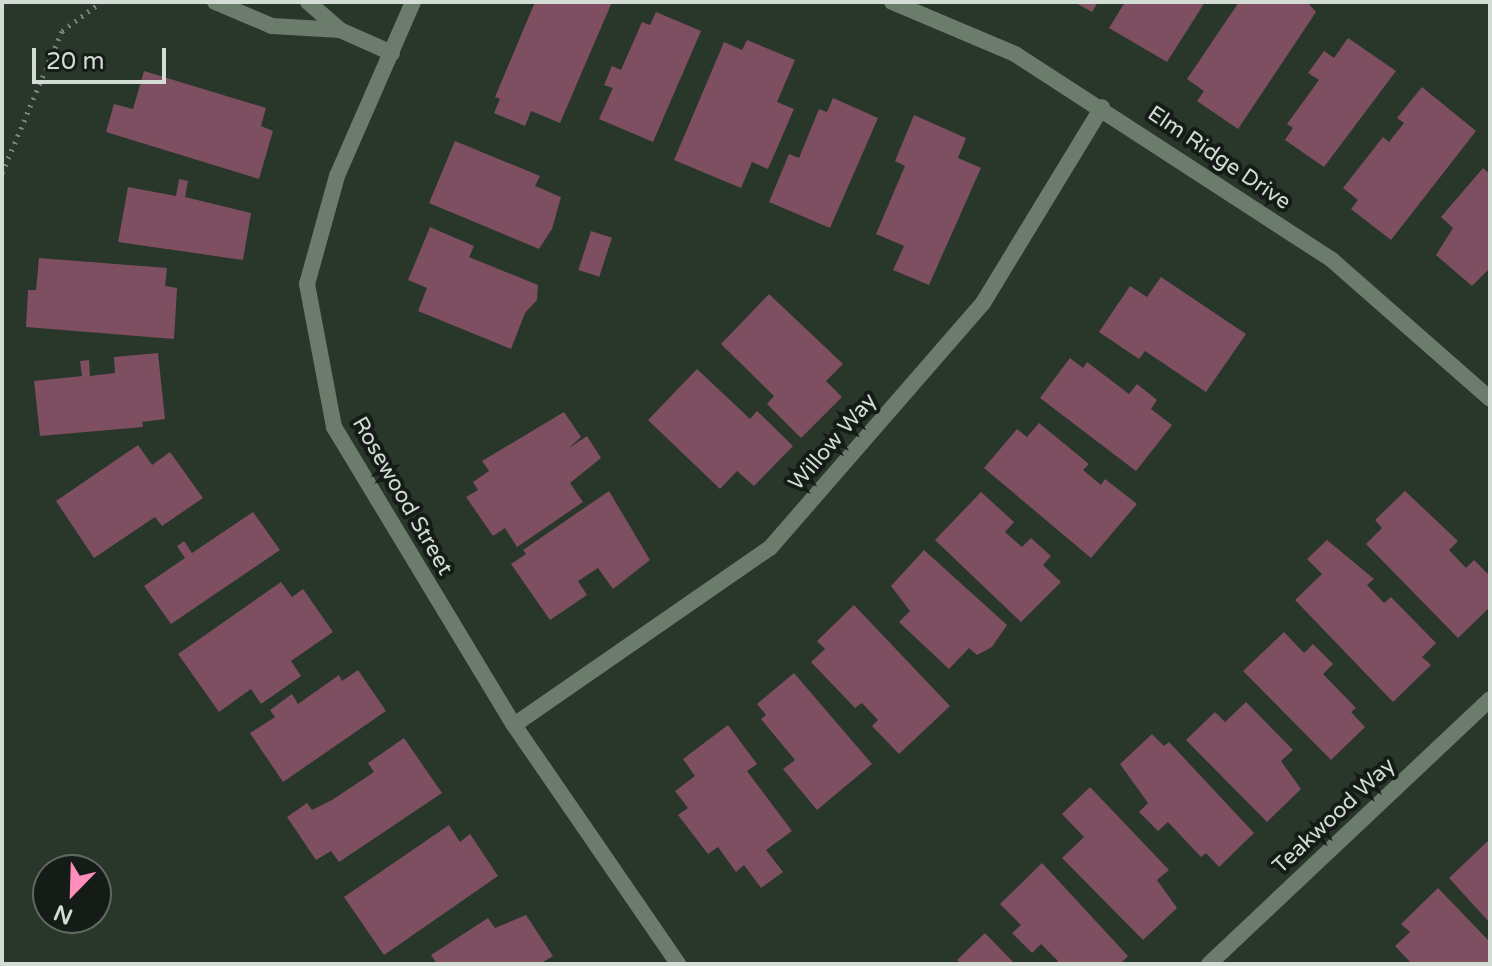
<!DOCTYPE html>
<html>
<head>
<meta charset="utf-8">
<style>
  body { margin:0 }
  #map { position:relative; width:1492px; height:966px; overflow:hidden; background:#29362a; font-family:"Varela Round",sans-serif }
  div>[style] { position:absolute }
  .building>* { inset:0; background:#7d4f60; transform-origin:0 0 }
  .path>* { height:5px; margin-top:-2.5px; transform-origin:0; background:repeating-linear-gradient(90deg,#778278 0 2px,transparent 0 8px) }
  .minor>* { height:16px; margin:-8px; padding:0 8px; transform-origin:8px; border-radius:8px; background:#6b7b6c }
  span { translate:-50% -50%; white-space:nowrap; text-align:center; line-height:1.15; -webkit-text-stroke:8px #151b16; paint-order:stroke }
  .street-label { font-size:22px; color:#d3dcd4 }
  .frame { position:absolute; inset:0; border:4px solid #d3dcd4; pointer-events:none }
  .north { position:absolute; left:32px; top:854px; width:80px; height:80px; box-sizing:border-box; background:#151b16; border:2px solid #616862; border-radius:50%; rotate:203deg; font-size:22px; font-weight:700; line-height:32px; text-align:center; color:#d3dcd4 }
  .north::after { content:''; display:block; margin:auto; width:28px; height:36px; background:#ff8ebb; clip-path:polygon(50% 0,100% 100%,50% 72%,0 100%) }
  .scale { position:absolute; left:32px; top:48px; width:134px; height:36px; box-sizing:border-box; border:4px solid #d3dcd4; border-top:0; padding-left:10px; font-size:24px; line-height:28px; white-space:nowrap; color:#d3dcd4; -webkit-text-stroke:6px #151b16; paint-order:stroke }
</style>
</head>
<body>
<div id="map">
  <div class="building">
    <i style="clip-path:polygon(535px 2px,612px 2px,560px 123px,531px 111px,525px 126px,494px 113px,500px 99px,495px 97px)"></i>
    <i style="clip-path:polygon(1074px 2px,1098px 2px,1092px 12px)"></i>
    <i style="clip-path:polygon(1125px 2px,1205px 2px,1167px 62px,1109px 28px)"></i>
    <i style="clip-path:polygon(1239px 2px,1307px 2px,1316px 12px,1238px 129px,1197px 101px,1204px 91px,1187px 79px)"></i>
    <i style="clip-path:polygon(656px 12px,701px 31px,653px 142px,599px 119px,613px 88px,604px 85px,612px 66px,621px 70px,642px 22px,650px 25px)"></i>
    <i style="clip-path:polygon(1348px 38px,1396px 71px,1324px 167px,1285px 140px,1293px 128px,1287px 124px,1319px 80px,1308px 73px,1324px 51px,1334px 58px)"></i>
    <i style="clip-path:polygon(747px 40px,795px 60px,777px 102px,794px 109px,768px 169px,752px 162px,741px 188px,674px 160px,724px 42px,742px 50px)"></i>
    <i style="clip-path:polygon(144px 71px,266px 108px,261px 126px,273px 131px,259px 179px,106px 132px,114px 104px,133px 109px)"></i>
    <i style="clip-path:polygon(1422px 87px,1476px 131px,1391px 240px,1351px 209px,1358px 200px,1343px 188px,1383px 137px,1389px 142px,1404px 123px,1397px 118px)"></i>
    <i style="clip-path:polygon(833px 98px,878px 118px,830px 228px,769px 202px,789px 154px,799px 158px,819px 109px,827px 112px)"></i>
    <i style="clip-path:polygon(914px 115px,966px 138px,958px 158px,981px 168px,929px 285px,893px 270px,904px 246px,876px 234px,905px 166px,895px 161px)"></i>
    <i style="clip-path:polygon(455px 141px,540px 176px,535px 186px,561px 197px,552px 229px,539px 249px,429px 203px)"></i>
    <i style="clip-path:polygon(1483px 168px,1490px 174px,1490px 268px,1472px 286px,1436px 255px,1453px 228px,1441px 217px)"></i>
    <i style="clip-path:polygon(179px 179px,188px 181px,185px 197px,251px 213px,243px 260px,118px 242px,128px 187px,176px 196px)"></i>
    <i style="clip-path:polygon(430px 227px,474px 246px,469px 257px,538px 285px,537px 300px,525px 313px,511px 349px,418px 311px,427px 288px,408px 280px)"></i>
    <i style="left:591px;top:231px;width:22px;height:41px;rotate:18deg"></i>
    <i style="clip-path:polygon(39px 258px,167px 268px,165px 286px,177px 288px,174px 339px,26px 327px,28px 290px,36px 290px)"></i>
    <i style="clip-path:polygon(1161px 277px,1246px 334px,1206px 392px,1145px 351px,1139px 359px,1099px 332px,1130px 286px,1147px 297px)"></i>
    <i style="clip-path:polygon(769px 294px,843px 364px,826px 381px,842px 397px,801px 438px,767px 404px,774px 396px,721px 344px)"></i>
    <i style="clip-path:polygon(158px 353px,165px 419px,142px 422px,143px 427px,40px 436px,34px 381px,82px 376px,80px 361px,89px 360px,90px 376px,115px 373px,114px 357px)"></i>
    <i style="clip-path:polygon(1070px 358px,1083px 368px,1087px 362px,1129px 394px,1137px 384px,1157px 400px,1151px 409px,1172px 425px,1136px 471px,1040px 398px)"></i>
    <i style="clip-path:polygon(697px 369px,750px 419px,757px 411px,793px 446px,754px 486px,737px 471px,720px 489px,648px 420px)"></i>
    <i style="clip-path:polygon(564px 412px,581px 437px,569px 448px,587px 436px,601px 458px,570px 483px,583px 502px,517px 547px,505px 528px,493px 536px,466px 497px,478px 490px,473px 482px,489px 471px,482px 461px)"></i>
    <i style="clip-path:polygon(1039px 423px,1089px 464px,1083px 470px,1101px 485px,1105px 479px,1137px 504px,1091px 558px,984px 468px,1017px 429px,1027px 437px)"></i>
    <i style="clip-path:polygon(138px 445px,152px 465px,170px 452px,203px 498px,162px 526px,155px 517px,94px 558px,56px 501px)"></i>
    <i style="clip-path:polygon(609px 491px,650px 560px,613px 589px,598px 568px,578px 581px,587px 595px,550px 620px,511px 564px,526px 554px,523px 550px)"></i>
    <i style="clip-path:polygon(1405px 491px,1458px 541px,1449px 550px,1466px 568px,1474px 560px,1490px 576px,1490px 607px,1458px 638px,1366px 544px,1382px 528px,1375px 520px)"></i>
    <i style="clip-path:polygon(981px 492px,1014px 522px,1005px 532px,1022px 547px,1031px 538px,1051px 556px,1043px 565px,1061px 582px,1021px 622px,935px 540px)"></i>
    <i style="clip-path:polygon(253px 512px,280px 550px,171px 624px,144px 586px,185px 558px,177px 546px,184px 541px,192px 553px)"></i>
    <i style="clip-path:polygon(1327px 540px,1374px 579px,1367px 585px,1384px 603px,1391px 597px,1436px 643px,1422px 657px,1431px 665px,1393px 702px,1295px 600px,1322px 574px,1307px 559px)"></i>
    <i style="clip-path:polygon(924px 550px,1007px 625px,992px 647px,977px 655px,969px 648px,949px 669px,899px 622px,910px 611px,891px 586px)"></i>
    <i style="clip-path:polygon(281px 582px,292px 597px,303px 589px,333px 632px,291px 661px,301px 676px,261px 704px,251px 689px,219px 712px,178px 654px)"></i>
    <i style="clip-path:polygon(854px 605px,950px 706px,899px 754px,872px 726px,878px 720px,862px 703px,855px 708px,811px 662px,825px 649px,817px 641px)"></i>
    <i style="clip-path:polygon(1284px 632px,1304px 653px,1313px 644px,1333px 664px,1323px 674px,1356px 708px,1351px 712px,1365px 727px,1331px 760px,1243px 671px)"></i>
    <i style="clip-path:polygon(358px 670px,386px 711px,283px 782px,250px 733px,275px 717px,270px 710px,292px 694px,298px 704px,339px 675px,342px 681px)"></i>
    <i style="clip-path:polygon(794px 673px,872px 764px,817px 810px,783px 769px,795px 760px,761px 719px,766px 715px,757px 704px)"></i>
    <i style="clip-path:polygon(1246px 702px,1293px 750px,1281px 761px,1301px 789px,1267px 822px,1186px 740px,1215px 712px,1225px 722px)"></i>
    <i style="clip-path:polygon(728px 725px,757px 764px,747px 771px,792px 831px,766px 850px,783px 872px,761px 888px,744px 865px,736px 872px,718px 847px,708px 854px,678px 815px,688px 808px,675px 791px,695px 776px,683px 759px)"></i>
    <i style="clip-path:polygon(1152px 734px,1164px 746px,1169px 742px,1254px 833px,1219px 867px,1206px 853px,1201px 857px,1168px 822px,1158px 831px,1139px 812px,1148px 803px,1120px 764px)"></i>
    <i style="clip-path:polygon(404px 738px,442px 793px,339px 862px,331px 851px,316px 860px,287px 817px,307px 803px,312px 810px,332px 800px,374px 772px,368px 763px)"></i>
    <i style="clip-path:polygon(1090px 787px,1169px 870px,1157px 880px,1177px 908px,1143px 940px,1062px 858px,1084px 837px,1062px 814px)"></i>
    <i style="clip-path:polygon(449px 825px,460px 842px,470px 834px,498px 876px,384px 955px,344px 897px)"></i>
    <i style="clip-path:polygon(1490px 839px,1490px 923px,1449px 878px)"></i>
    <i style="clip-path:polygon(1042px 863px,1128px 956px,1120px 964px,1054px 964px,1058px 961px,1041px 944px,1032px 953px,1012px 933px,1021px 925px,1000px 904px)"></i>
    <i style="clip-path:polygon(1438px 888px,1490px 942px,1490px 964px,1412px 964px,1395px 946px,1410px 932px,1401px 924px)"></i>
    <i style="clip-path:polygon(526px 915px,553px 956px,540px 964px,437px 964px,431px 955px,488px 918px,495px 928px)"></i>
    <i style="clip-path:polygon(985px 933px,1015px 964px,961px 964px,957px 960px)"></i>
  </div>
  <div class="path">
    <i style="left:2px;top:173px;width:154px;rotate:-67.1deg"></i>
    <i style="left:62px;top:31px;width:49px;rotate:-36.6deg"></i>
  </div>
  <div class="minor">
    <i style="left:215px;top:2px;width:62px;rotate:22.8deg"></i>
    <i style="left:272px;top:26px;width:68px;rotate:3.4deg"></i>
    <i style="left:308px;top:2px;width:43px;rotate:41.2deg"></i>
    <i style="left:340px;top:30px;width:57px;rotate:23.9deg"></i>
    <i style="left:413px;top:2px;width:190px;rotate:113.6deg"></i>
    <i style="left:337px;top:176px;width:112px;rotate:105.5deg"></i>
    <i style="left:307px;top:284px;width:146px;rotate:79.3deg"></i>
    <i style="left:334px;top:427px;width:348px;rotate:58.9deg"></i>
    <i style="left:514px;top:725px;width:290px;rotate:55.5deg"></i>
    <i style="left:892px;top:2px;width:134px;rotate:22.9deg"></i>
    <i style="left:1015px;top:54px;width:378px;rotate:33deg"></i>
    <i style="left:1332px;top:260px;width:210px;rotate:41.3deg"></i>
    <i style="left:514px;top:725px;width:311px;rotate:-34.7deg"></i>
    <i style="left:770px;top:548px;width:325px;rotate:-49deg"></i>
    <i style="left:983px;top:303px;width:229px;rotate:-58.7deg"></i>
    <i style="left:1209px;top:964px;width:386px;rotate:-43.3deg"></i>
  </div>
  <div class="street-label">
    <span style="left:1219px;top:158px;rotate:34deg">Elm Ridge Drive</span>
    <span style="left:833px;top:442px;rotate:-49deg">Willow Way</span>
    <span style="left:402px;top:496px;rotate:60deg">Rosewood Street</span>
    <span style="left:1334px;top:816px;rotate:-43deg">Teakwood Way</span>
  </div>
  <div class="frame"></div>
  <div class="north">N</div>
  <div class="scale">20 m</div>
</div>
</body>
</html>
